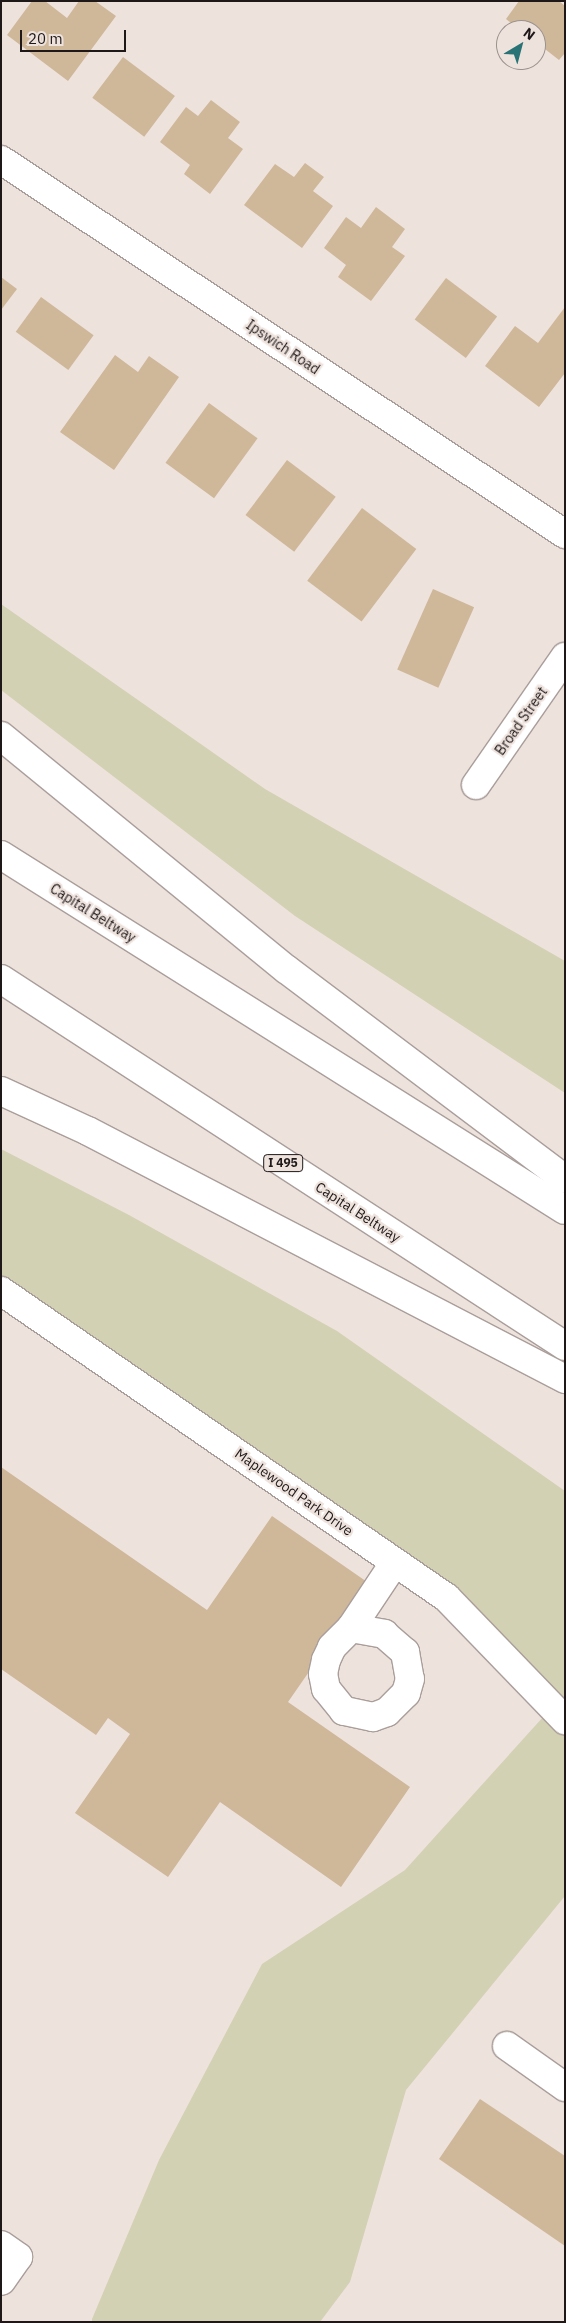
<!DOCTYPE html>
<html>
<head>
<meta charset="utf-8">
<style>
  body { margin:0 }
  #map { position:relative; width:566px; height:2323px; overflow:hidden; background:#eee2dd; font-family:"IBM Plex Sans",sans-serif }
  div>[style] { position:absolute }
  .green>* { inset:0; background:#d3d1b4 }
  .building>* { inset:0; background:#cfb799; transform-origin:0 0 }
  .roads { filter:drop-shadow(1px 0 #aa9e9a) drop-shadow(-1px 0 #aa9e9a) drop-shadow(0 1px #aa9e9a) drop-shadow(0 -1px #aa9e9a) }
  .minor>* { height:28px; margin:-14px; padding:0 14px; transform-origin:14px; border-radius:14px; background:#fff }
  .highway>* { height:28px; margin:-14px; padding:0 14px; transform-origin:14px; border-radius:14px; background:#fff }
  span { translate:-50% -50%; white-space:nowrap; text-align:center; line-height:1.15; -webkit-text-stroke:4.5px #eee2dd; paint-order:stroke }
  .shield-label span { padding:1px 4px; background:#eee2dd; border:1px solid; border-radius:4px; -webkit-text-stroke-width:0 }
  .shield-label { font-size:12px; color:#1e1918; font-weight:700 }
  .street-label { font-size:14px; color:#1e1918 }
  .frame { position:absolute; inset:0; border:2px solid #1e1918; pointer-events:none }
  .north { position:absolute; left:496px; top:20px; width:50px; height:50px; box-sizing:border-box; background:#eee2dd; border:1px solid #9b928e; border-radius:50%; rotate:37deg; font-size:14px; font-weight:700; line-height:20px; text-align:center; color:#1e1918 }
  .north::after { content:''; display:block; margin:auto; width:18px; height:22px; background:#297376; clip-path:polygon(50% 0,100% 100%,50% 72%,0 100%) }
  .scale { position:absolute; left:20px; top:30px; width:106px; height:22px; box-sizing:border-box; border:2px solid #1e1918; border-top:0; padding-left:6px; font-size:15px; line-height:18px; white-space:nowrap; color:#1e1918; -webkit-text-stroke:4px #eee2dd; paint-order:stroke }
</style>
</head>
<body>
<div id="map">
  <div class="green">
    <i style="clip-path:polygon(1px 604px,265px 789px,565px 961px,565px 1093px,295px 916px,1px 690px)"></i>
    <i style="clip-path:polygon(1px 1149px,129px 1215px,337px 1331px,565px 1491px,565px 1896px,406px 2090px,350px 2282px,320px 2322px,92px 2322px,92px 2319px,159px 2160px,262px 1964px,405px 1870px,553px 1706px,447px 1598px,1px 1291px)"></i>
  </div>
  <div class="building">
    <i style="clip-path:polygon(32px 1px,45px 1px,67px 18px,79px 1px,95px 1px,116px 16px,68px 81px,7px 35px)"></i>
    <i style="clip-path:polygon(519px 1px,559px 1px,565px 6px,565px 53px,559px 60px,536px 42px,536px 30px,520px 30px,506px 19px)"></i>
    <i style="left:123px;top:57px;width:65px;height:51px;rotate:37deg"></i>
    <i style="clip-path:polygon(211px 100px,240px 122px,228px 138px,243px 149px,210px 194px,184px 174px,190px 165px,160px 142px,186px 107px,198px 116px)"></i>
    <i style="clip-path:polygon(305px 163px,324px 177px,313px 191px,333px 206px,302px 248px,244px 205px,275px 164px,294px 177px)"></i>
    <i style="clip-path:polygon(376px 207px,405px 229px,392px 247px,405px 256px,371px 301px,338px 277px,346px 265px,324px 248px,346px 217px,361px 228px)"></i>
    <i style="clip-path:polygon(1px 277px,17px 289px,1px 310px)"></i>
    <i style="left:446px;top:278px;width:64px;height:52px;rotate:37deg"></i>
    <i style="left:41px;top:297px;width:65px;height:43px;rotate:36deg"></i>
    <i style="clip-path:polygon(565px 307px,565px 373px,539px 407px,485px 366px,515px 326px,538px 343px)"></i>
    <i style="clip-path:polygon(115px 355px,138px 372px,149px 356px,179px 377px,114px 470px,60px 432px)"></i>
    <i style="left:209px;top:403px;width:60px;height:74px;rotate:36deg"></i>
    <i style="left:287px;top:460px;width:61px;height:69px;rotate:37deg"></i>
    <i style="left:362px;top:508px;width:68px;height:91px;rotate:37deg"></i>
    <i style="left:433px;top:589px;width:45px;height:88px;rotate:24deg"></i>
    <i style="clip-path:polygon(1px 1467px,207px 1610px,272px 1516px,370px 1584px,288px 1702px,410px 1787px,341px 1887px,220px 1802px,168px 1877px,75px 1813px,130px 1734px,108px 1718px,96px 1735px,1px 1669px)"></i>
    <i style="clip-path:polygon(480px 2099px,565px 2156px,565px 2246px,439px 2159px)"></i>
  </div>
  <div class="roads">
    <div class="minor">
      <i style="left:1px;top:160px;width:677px;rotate:33.55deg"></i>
      <i style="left:476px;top:785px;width:156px;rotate:-55.2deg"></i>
      <i style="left:1px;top:1291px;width:541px;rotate:34.54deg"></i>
      <i style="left:447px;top:1598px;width:170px;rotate:46deg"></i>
      <i style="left:351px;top:1628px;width:34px;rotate:10deg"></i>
      <i style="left:384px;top:1634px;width:28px;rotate:41deg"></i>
      <i style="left:405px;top:1652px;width:27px;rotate:80deg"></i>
      <i style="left:410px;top:1679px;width:15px;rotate:106deg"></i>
      <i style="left:406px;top:1693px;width:27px;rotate:135deg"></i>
      <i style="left:387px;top:1712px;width:15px;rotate:160deg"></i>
      <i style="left:373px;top:1717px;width:30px;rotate:-168deg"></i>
      <i style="left:344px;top:1711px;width:28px;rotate:-129deg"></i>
      <i style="left:326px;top:1689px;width:15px;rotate:-101deg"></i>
      <i style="left:323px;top:1674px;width:14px;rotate:-78deg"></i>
      <i style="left:326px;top:1660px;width:14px;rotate:-65deg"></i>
      <i style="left:332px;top:1647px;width:27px;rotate:-45deg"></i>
      <i style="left:351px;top:1628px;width:79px;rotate:-56.3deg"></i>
      <i style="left:507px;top:2046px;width:71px;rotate:35.3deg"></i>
      <i style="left:1px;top:2245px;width:21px;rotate:35deg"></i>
      <i style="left:18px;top:2257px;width:29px;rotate:125deg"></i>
    </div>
    <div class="highway">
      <i style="left:1px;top:736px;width:368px;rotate:39.3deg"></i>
      <i style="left:286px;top:969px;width:349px;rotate:37deg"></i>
      <i style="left:1px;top:855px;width:666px;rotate:32.19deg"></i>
      <i style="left:1px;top:979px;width:673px;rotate:33.05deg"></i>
      <i style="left:1px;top:1091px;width:96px;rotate:24.7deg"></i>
      <i style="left:88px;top:1131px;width:538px;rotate:27.47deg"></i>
    </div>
  </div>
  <div class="shield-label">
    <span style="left:283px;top:1163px">I 495</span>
  </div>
  <div class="street-label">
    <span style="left:283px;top:347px;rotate:34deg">Ipswich Road</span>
    <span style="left:521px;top:721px;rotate:-55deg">Broad Street</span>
    <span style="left:93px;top:913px;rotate:32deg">Capital Beltway</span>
    <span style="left:358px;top:1212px;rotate:33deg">Capital Beltway</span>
    <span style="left:294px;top:1492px;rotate:35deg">Maplewood Park Drive</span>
  </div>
  <div class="frame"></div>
  <div class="north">N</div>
  <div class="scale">20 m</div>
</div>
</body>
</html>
